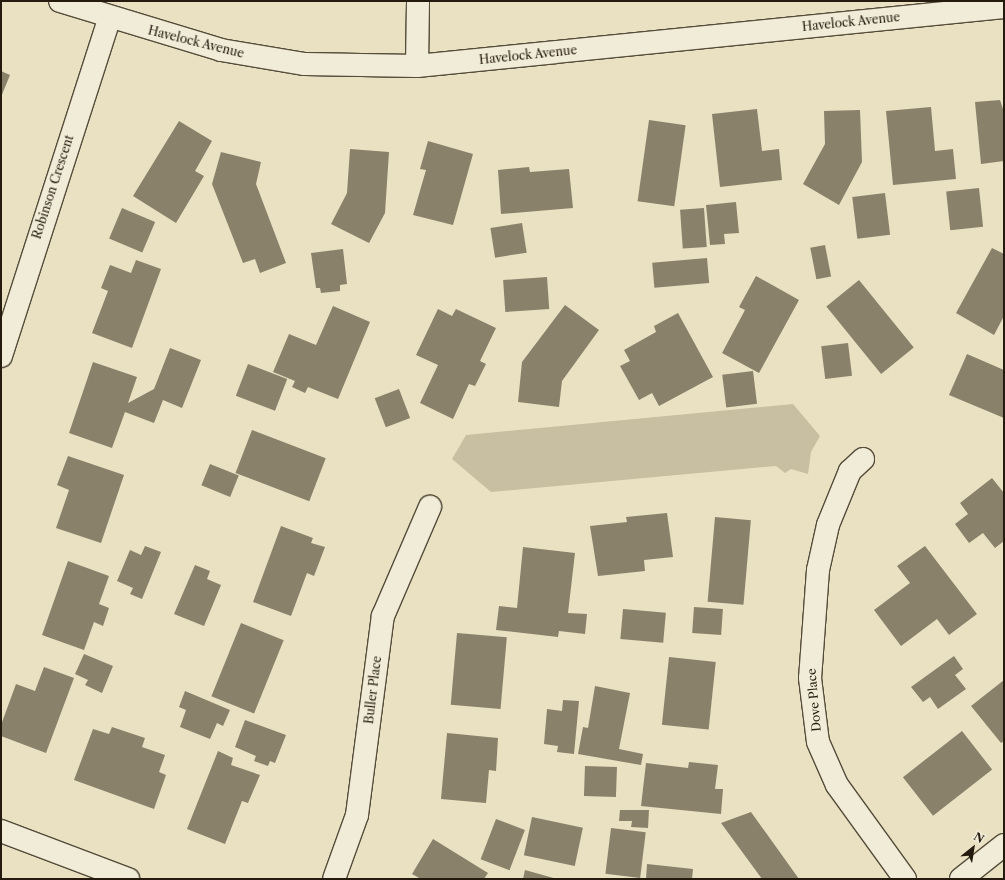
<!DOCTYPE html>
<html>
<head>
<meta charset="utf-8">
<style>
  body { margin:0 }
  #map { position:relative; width:1005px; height:880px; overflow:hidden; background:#e9e1c2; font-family:"Libre Caslon Text",serif }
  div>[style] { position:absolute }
  .green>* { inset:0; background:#c8bfa3 }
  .building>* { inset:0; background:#8a816b; transform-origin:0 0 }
  .roads { filter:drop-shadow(1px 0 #554c3a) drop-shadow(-1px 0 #554c3a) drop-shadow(0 1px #554c3a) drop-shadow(0 -1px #554c3a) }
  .minor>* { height:22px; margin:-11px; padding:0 11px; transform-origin:11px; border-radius:11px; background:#f1ecd7 }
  span { translate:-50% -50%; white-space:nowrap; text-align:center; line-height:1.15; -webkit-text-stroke:3px #f1ecd7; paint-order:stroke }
  .street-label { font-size:12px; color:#241a0d }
  .frame { position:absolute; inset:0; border:2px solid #241a0d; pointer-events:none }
  .north { position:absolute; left:953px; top:828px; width:40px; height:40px; -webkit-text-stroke:3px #f1ecd7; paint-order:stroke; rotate:30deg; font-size:11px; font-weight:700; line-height:16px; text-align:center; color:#241a0d }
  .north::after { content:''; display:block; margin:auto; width:14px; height:18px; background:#241a0d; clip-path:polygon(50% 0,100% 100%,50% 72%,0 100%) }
</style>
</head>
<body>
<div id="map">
  <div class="green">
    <i style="clip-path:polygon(793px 404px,820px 436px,811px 452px,808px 474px,791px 469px,785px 473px,776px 466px,491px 492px,452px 459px,466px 435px)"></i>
  </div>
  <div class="building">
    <i style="clip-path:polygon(1px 71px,10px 75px,1px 97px)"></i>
    <i style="clip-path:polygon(1000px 100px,1004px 112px,1004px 161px,981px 164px,975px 102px)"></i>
    <i style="clip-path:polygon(931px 107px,935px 151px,953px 149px,956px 179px,893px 185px,886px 111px)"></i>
    <i style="clip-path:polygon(757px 109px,762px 151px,779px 149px,782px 180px,720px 187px,712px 114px)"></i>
    <i style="clip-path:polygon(860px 110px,862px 162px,839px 205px,803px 184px,825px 144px,824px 111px)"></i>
    <i style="left:649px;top:120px;width:37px;height:82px;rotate:8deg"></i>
    <i style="clip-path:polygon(179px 121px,212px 141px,195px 171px,204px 176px,176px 223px,133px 196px)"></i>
    <i style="clip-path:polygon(428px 141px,473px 154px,453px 225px,413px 215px,426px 170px,420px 169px)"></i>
    <i style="clip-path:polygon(350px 149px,389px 152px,385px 213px,369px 243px,331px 224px,347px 193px)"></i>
    <i style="clip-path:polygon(221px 152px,261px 162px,256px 184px,286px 263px,260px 273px,255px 259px,243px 263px,212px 184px)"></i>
    <i style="clip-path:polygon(529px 167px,530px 172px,569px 169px,573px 208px,501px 214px,498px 170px)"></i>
    <i style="left:979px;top:188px;width:39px;height:33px;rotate:84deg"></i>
    <i style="left:885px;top:193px;width:42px;height:33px;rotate:83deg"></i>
    <i style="clip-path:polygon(736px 202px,739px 233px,724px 234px,725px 244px,710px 245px,706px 205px)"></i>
    <i style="left:122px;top:208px;width:36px;height:33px;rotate:23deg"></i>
    <i style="left:704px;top:208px;width:39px;height:24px;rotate:86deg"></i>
    <i style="left:522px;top:223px;width:30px;height:32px;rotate:81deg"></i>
    <i style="left:825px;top:245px;width:32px;height:15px;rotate:79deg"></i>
    <i style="clip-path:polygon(992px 248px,1004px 254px,1004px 316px,994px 335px,956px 313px)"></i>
    <i style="clip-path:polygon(343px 249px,347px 284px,340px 285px,340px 291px,321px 293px,320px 288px,316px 288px,311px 253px)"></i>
    <i style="left:707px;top:258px;width:25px;height:55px;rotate:85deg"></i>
    <i style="clip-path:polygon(136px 260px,161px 269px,132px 348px,92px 333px,108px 291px,101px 288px,110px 265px,131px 273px)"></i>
    <i style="clip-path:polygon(756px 276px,799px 300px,759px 373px,722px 353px,745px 310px,739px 307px)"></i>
    <i style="left:547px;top:277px;width:32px;height:44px;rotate:86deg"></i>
    <i style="left:859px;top:280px;width:87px;height:42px;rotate:51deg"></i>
    <i style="clip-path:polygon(565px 305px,599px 330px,562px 381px,559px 407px,518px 402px,522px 362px)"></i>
    <i style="clip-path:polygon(333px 306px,370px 322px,338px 399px,308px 387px,305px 393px,292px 387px,295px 381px,273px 372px,289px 334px,316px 345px)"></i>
    <i style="clip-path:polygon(438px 309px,452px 316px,456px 309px,496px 328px,480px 361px,486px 364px,475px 386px,469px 384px,453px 419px,420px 403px,438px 365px,416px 355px)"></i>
    <i style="clip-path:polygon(678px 313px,713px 377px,659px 406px,652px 393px,639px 400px,620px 366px,630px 361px,624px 350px,656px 332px,654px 326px)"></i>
    <i style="left:848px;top:343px;width:33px;height:27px;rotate:83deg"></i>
    <i style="clip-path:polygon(170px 348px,201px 360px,182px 408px,163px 400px,154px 423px,125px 412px,112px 448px,69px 433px,93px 362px,137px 377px,128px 403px,154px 389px)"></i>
    <i style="clip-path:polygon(967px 354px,1004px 370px,1004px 418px,949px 395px)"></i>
    <i style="left:248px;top:364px;width:42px;height:34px;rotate:21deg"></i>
    <i style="left:753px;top:371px;width:33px;height:31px;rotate:83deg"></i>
    <i style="left:399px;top:389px;width:31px;height:26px;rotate:69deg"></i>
    <i style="left:252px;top:430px;width:79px;height:46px;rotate:21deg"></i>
    <i style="clip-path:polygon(68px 456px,124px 475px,101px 543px,56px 528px,69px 490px,57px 485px)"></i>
    <i style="left:210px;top:464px;width:31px;height:23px;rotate:22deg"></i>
    <i style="clip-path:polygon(992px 478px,1004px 493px,1004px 541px,995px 548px,983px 533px,969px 543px,955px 524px,968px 514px,960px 503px)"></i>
    <i style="clip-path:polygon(667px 513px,673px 557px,644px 560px,645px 571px,598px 576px,590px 526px,627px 522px,626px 517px)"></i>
    <i style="left:715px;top:517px;width:36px;height:85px;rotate:5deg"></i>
    <i style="clip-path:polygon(281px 526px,313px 538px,311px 543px,325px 547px,314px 576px,307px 573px,291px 616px,253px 602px)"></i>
    <i style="clip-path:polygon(145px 546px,161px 552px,142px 599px,130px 594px,133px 588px,117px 581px,130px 550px,141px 555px)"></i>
    <i style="clip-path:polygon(925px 546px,977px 614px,949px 635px,937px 619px,901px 646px,874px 610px,910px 583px,897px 566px)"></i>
    <i style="clip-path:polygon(523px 547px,575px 553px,568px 613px,587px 614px,585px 634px,559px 631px,558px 637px,496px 630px,499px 606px,517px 608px)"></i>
    <i style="clip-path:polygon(68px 561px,109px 576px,99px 604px,109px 608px,103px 626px,94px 622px,84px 650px,42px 635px)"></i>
    <i style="clip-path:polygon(195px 565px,210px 571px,207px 579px,221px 585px,204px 626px,174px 614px)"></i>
    <i style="left:694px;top:607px;width:29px;height:26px;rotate:4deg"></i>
    <i style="left:623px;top:609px;width:43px;height:30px;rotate:5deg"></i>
    <i style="left:241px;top:623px;width:46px;height:79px;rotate:22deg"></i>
    <i style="left:457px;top:633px;width:50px;height:72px;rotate:5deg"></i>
    <i style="clip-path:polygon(84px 654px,113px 666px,102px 693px,85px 685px,88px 680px,75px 674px)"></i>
    <i style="clip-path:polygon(954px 656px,963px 669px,955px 675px,966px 689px,938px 709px,930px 697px,923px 702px,911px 687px)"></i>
    <i style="left:669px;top:657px;width:47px;height:68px;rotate:6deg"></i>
    <i style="clip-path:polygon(44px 667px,74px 678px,46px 753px,1px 736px,1px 725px,16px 684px,35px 691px)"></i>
    <i style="clip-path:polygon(1004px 680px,1004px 741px,1001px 743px,971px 706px)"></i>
    <i style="clip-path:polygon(595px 686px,630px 693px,619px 749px,643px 754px,641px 765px,578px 754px,583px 727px,588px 728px)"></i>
    <i style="clip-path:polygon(185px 691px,230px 710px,223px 726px,217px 723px,210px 739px,180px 727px,186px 710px,179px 707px)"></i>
    <i style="clip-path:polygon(563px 700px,579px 701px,574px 754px,557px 752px,558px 746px,544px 744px,547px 709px,562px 711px)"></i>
    <i style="clip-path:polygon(245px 720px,286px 735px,275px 763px,270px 761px,268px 766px,254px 761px,256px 756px,235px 747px)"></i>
    <i style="clip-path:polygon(112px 727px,145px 738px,142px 747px,165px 755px,159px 772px,166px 775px,154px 809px,74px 780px,93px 729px,109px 734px)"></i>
    <i style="left:962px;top:731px;width:49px;height:75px;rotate:52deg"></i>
    <i style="clip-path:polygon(447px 733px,498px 738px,496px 771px,489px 770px,486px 803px,441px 799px)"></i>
    <i style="clip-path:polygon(218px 751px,233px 758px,231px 765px,260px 775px,248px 803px,242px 801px,225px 844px,187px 829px)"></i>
    <i style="clip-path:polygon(689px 762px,718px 765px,715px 789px,723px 789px,721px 814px,641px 806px,646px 763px,688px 768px)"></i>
    <i style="left:585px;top:766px;width:32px;height:30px;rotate:2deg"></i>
    <i style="clip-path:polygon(620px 810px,649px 810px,648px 828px,631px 827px,632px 821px,619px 821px)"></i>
    <i style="clip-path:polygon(751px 812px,799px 879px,762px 879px,721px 823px)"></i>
    <i style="left:532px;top:817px;width:52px;height:39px;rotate:12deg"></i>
    <i style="left:496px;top:819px;width:31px;height:43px;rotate:21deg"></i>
    <i style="left:611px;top:828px;width:35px;height:46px;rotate:7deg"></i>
    <i style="clip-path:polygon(433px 839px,488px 873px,484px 879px,421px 879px,412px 874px)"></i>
    <i style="clip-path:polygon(647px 864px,693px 869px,692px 879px,646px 879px)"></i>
    <i style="clip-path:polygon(525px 870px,557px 879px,523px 879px)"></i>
  </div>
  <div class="roads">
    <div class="minor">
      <i style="left:60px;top:1px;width:168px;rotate:16.9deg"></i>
      <i style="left:221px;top:50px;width:85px;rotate:9.5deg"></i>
      <i style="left:305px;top:64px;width:112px;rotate:1deg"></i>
      <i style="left:417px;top:66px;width:590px;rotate:-5.74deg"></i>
      <i style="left:417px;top:66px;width:65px;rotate:-89.1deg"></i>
      <i style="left:1px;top:356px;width:354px;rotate:-72.2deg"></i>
      <i style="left:863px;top:459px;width:18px;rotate:137deg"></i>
      <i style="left:850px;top:471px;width:58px;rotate:112.2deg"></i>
      <i style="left:828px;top:525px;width:46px;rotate:102.5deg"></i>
      <i style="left:818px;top:570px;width:108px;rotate:94.2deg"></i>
      <i style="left:810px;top:678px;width:64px;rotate:82.9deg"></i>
      <i style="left:818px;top:742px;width:47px;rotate:66.2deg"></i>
      <i style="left:837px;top:785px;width:116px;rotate:54.1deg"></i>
      <i style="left:1px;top:831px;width:136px;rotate:20.7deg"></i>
      <i style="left:334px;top:879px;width:68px;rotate:-70.2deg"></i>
      <i style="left:357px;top:815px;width:201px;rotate:-82.6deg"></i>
      <i style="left:383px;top:616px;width:119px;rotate:-66.7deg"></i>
      <i style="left:961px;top:879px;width:55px;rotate:-38.3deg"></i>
    </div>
  </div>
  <div class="street-label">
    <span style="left:851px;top:22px;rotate:-6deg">Havelock Avenue</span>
    <span style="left:196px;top:42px;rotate:14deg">Havelock Avenue</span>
    <span style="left:528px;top:55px;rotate:-6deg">Havelock Avenue</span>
    <span style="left:53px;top:187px;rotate:-72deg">Robinson Crescent</span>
    <span style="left:373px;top:690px;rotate:-83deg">Buller Place</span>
    <span style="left:814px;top:700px;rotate:-95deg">Dove Place</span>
  </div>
  <div class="frame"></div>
  <div class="north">N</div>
</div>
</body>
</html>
